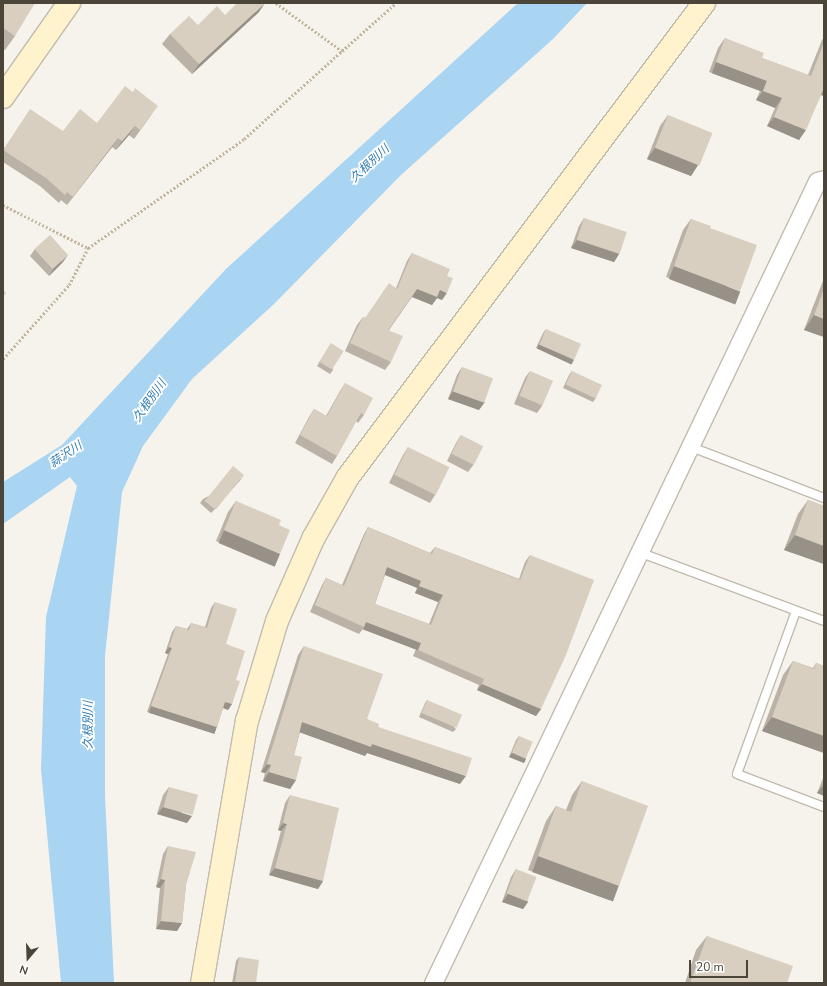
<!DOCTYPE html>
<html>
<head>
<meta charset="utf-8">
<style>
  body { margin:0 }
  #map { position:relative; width:827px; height:986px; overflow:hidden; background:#f6f3ec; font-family:"Nunito Sans","Noto Sans JP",sans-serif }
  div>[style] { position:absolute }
  .water>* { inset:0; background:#a9d4f2 }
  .path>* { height:2.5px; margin-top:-1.25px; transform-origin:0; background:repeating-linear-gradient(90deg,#c4b79f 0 2px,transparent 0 4px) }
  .roads { filter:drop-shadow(1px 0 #c2bbae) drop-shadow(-1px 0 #c2bbae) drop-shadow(0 1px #c2bbae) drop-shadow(0 -1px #c2bbae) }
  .lane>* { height:8px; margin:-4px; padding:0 4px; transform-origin:4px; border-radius:4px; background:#fff }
  .street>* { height:17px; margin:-8.5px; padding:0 8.5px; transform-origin:8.5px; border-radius:8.5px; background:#fff }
  .secondary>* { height:22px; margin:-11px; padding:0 11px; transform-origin:11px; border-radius:11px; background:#fff3cd }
  .wall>* { inset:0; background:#bab2a6 }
  .shaded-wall>* { inset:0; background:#979187; transform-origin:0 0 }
  .building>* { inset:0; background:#d8cfc1; transform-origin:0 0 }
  span { translate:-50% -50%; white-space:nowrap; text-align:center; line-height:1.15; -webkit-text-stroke:3.5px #fff; paint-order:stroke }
  .water-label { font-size:12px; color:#2e7ab2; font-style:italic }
  .frame { position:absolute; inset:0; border:4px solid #4b4439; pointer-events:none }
  .north { position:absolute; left:8px; top:938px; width:40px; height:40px; -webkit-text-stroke:3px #fff; paint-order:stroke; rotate:199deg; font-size:11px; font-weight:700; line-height:16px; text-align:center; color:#4b4439 }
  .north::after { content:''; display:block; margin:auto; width:14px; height:18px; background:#4b4439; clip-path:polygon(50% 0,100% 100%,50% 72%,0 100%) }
  .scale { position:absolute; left:689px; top:960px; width:59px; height:18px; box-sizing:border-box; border:2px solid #4b4439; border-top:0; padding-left:5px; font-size:12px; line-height:14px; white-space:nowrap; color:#4b4439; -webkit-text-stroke:3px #fff; paint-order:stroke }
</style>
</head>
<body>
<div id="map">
  <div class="water">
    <i style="clip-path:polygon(518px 3px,587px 3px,553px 39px,401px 175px,273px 305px,192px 379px,143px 446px,122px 492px,105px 656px,105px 796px,114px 983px,61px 983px,41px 769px,46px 617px,77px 486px,70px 477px,3px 524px,3px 482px,62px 445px,226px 269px)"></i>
  </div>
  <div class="path">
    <i style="left:276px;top:3px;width:82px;rotate:36deg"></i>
    <i style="left:342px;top:51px;width:72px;rotate:-41.6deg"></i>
    <i style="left:3px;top:205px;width:95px;rotate:26.8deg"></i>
    <i style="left:3px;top:359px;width:99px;rotate:-48.3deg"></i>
    <i style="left:69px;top:285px;width:42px;rotate:-62.8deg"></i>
    <i style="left:88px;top:248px;width:190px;rotate:-34.9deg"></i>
    <i style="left:244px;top:139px;width:137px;rotate:-42deg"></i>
  </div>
  <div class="roads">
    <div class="lane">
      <i style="left:691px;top:447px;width:142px;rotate:21deg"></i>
      <i style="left:641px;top:553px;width:195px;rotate:20.4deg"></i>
      <i style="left:796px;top:611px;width:173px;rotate:109.9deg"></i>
      <i style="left:737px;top:774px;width:93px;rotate:20.8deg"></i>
    </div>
    <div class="street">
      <i style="left:433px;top:983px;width:889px;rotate:-64.41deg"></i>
      <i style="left:817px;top:181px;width:7px;rotate:-16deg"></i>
    </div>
    <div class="secondary">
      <i style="left:3px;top:97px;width:115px;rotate:-54.9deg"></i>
      <i style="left:202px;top:983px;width:266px;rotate:-80.3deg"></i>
      <i style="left:247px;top:721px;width:104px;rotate:-73.3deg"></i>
      <i style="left:277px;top:621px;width:90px;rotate:-66.3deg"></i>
      <i style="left:313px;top:539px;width:71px;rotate:-60.6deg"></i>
      <i style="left:348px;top:477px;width:593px;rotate:-53.09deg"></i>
    </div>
  </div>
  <div class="wall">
    <i style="clip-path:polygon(3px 3px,15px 36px,5px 50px,3px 49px)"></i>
    <i style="clip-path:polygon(259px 12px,192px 74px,162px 44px,170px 34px,198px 25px,225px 15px)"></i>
    <i style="clip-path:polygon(824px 37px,824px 96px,821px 95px,799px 140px,767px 126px,775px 108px,756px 100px,760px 91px,709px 72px,718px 48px,725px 38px,762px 58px,808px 75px,822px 40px)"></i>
    <i style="clip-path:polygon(152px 114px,134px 139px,129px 135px,116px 150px,112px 147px,67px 205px,61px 200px,59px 203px,40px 186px,3px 162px,3px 148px,63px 131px,97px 123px)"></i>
    <i style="clip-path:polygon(668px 115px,698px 165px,691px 176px,647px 159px,660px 126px)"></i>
    <i style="clip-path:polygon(584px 218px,619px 254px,614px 262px,571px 248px,579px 226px)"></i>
    <i style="clip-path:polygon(691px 219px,710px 228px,732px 302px,666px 277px,683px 230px)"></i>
    <i style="clip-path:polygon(35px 249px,63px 262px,49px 276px,30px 256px)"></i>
    <i style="clip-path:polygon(412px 253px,447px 276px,442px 300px,437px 298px,432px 305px,412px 297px,389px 330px,391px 362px,385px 370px,345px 351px,357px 325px,363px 317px,365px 318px,396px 288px,407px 261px)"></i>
    <i style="clip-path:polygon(824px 278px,824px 337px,804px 330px)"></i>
    <i style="clip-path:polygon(546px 329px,574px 360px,572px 364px,536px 348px,543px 333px)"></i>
    <i style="clip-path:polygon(331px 343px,333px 370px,330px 374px,317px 366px)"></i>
    <i style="clip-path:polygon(462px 367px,479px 410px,448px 399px,457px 375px)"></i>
    <i style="clip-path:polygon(530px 371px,542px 406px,537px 413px,514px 404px,525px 378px)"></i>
    <i style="clip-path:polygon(572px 371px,596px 398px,593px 402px,563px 388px,569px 375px)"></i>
    <i style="clip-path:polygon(345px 383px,364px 415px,358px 423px,356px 421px,337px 456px,332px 464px,295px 443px,309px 417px,314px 409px,326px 416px,340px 391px)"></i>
    <i style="clip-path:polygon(461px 435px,474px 464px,468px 472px,447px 461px,456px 443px)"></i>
    <i style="clip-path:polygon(408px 447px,435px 495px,430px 503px,389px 483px,403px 455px)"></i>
    <i style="clip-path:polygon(241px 479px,211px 513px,200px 503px,203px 499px)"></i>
    <i style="clip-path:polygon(808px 500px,824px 506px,824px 564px,784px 550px,798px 514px)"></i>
    <i style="clip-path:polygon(236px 501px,279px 525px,272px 565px,216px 541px,228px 512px)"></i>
    <i style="clip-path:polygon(evenodd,368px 527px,430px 553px,435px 547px,519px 579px,525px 562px,530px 555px,541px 709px,536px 716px,477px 690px,479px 685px,413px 656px,416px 649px,363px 629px,359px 634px,310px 612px,322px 585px,326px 578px,342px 585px,364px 534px,368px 527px,385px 575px,417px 588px,415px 593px,438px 602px,429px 624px,375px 604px,385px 575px)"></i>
    <i style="clip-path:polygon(215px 602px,236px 680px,232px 704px,228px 710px,223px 708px,217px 727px,213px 733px,147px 712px,168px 654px,165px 653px,172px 632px,176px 626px,187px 629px,191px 623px,205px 627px,211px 608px)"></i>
    <i style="clip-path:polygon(304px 646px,367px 719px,460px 784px,367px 753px,365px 756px,300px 732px,294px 755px,296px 780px,290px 789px,263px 781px,265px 773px,261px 772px,298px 655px)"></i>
    <i style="clip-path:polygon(793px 661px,813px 668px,816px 663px,824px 666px,824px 753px,762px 731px,783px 675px)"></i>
    <i style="clip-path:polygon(427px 700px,456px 729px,453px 732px,419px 717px,425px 703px)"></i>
    <i style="clip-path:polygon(519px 736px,526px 759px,524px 763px,509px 757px,516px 740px)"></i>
    <i style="clip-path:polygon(824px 776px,824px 796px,817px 793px)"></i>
    <i style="clip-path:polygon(582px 781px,619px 886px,609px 900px,528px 870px,546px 821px,556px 806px,566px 810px,572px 795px)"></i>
    <i style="clip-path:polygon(169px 787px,187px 823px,157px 814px,163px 795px)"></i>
    <i style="clip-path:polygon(290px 795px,323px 881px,318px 889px,269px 875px,281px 831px,278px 830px,285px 803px)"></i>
    <i style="clip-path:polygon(168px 846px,186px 885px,182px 923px,177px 931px,156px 929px,160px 888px,156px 887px,163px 854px)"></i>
    <i style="clip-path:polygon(516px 869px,528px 902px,523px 909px,502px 902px,511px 877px)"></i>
    <i style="clip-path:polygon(707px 936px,787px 983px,685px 983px,696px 950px)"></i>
    <i style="clip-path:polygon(239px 957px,256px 983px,232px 983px,236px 961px)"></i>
  </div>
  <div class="shaded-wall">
    <i style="clip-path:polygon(265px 3px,259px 12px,192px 74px,199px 64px)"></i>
    <i style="left:716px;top:62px;width:54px;height:12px;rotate:20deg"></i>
    <i style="clip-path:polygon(824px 86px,824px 96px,818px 94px)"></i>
    <i style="clip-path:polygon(763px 91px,782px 98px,775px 108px,756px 100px)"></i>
    <i style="clip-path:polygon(774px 117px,806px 130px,799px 140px,767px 126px)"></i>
    <i style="clip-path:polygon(135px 126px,129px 135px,116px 150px,122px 141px)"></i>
    <i style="clip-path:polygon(118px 138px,112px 147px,67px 205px,73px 197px)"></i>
    <i style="clip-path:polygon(655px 148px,698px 165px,691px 176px,647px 159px)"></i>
    <i style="clip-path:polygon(577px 240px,619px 254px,614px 262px,571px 248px)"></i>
    <i style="clip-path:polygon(68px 255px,63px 262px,49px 276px,54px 268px)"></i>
    <i style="left:674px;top:266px;width:71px;height:14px;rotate:21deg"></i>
    <i style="clip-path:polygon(417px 289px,440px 290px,447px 293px,442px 300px,437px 298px,432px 305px,412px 297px)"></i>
    <i style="clip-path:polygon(814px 315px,824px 319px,824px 337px,804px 330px)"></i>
    <i style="left:539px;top:344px;width:38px;height:5px;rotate:25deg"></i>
    <i style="clip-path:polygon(453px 391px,485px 402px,479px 410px,448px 399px)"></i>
    <i style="clip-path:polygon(244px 475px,241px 479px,211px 513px,214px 509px)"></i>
    <i style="left:224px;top:530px;width:61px;height:14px;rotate:23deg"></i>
    <i style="clip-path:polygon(795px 535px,824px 546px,824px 564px,784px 550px)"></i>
    <i style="left:387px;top:567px;width:37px;height:8px;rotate:22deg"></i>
    <i style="clip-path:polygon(419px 586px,443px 595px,438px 602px,415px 593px)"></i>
    <i style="left:366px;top:622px;width:59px;height:8px;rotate:21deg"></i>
    <i style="clip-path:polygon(169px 647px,172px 648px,168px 654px,165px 653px)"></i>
    <i style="clip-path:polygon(482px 684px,541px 709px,536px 716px,477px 690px)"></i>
    <i style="clip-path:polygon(225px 702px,232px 704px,228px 710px,221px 707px)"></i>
    <i style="left:151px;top:706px;width:69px;height:7px;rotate:18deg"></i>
    <i style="clip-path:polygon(772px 717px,824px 736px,824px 753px,762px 731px)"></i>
    <i style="clip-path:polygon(302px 722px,372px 744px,466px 776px,460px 784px,367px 753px,365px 756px,296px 731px)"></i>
    <i style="clip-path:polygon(512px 753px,526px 759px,524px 763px,509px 757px)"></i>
    <i style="clip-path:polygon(267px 764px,271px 765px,265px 773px,261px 772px)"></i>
    <i style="clip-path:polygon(269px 772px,296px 780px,290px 789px,263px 781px)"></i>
    <i style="clip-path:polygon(824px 784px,824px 796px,817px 793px)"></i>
    <i style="clip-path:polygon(163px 807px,192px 816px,187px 823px,157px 814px)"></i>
    <i style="clip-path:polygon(283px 823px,287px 824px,281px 831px,278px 830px)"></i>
    <i style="left:538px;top:856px;width:86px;height:17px;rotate:20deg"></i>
    <i style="clip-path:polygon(275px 868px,323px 881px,318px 889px,269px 875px)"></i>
    <i style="clip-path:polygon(161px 879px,165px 880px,160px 888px,156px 887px)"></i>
    <i style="clip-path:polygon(508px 894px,528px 902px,523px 909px,502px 902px)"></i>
    <i style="clip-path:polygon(161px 921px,182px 923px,177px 931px,156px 929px)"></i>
  </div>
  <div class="building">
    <i style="clip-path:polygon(3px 3px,35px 3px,15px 36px,3px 28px)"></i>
    <i style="clip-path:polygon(237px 3px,265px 3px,199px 64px,170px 34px,189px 16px,198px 25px,217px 6px,225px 15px)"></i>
    <i style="clip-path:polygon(725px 38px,764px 53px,762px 58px,811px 76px,824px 42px,824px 88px,806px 130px,774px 117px,782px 98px,763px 91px,767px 81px,716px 62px)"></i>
    <i style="clip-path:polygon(125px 86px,133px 92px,135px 88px,158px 106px,140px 130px,135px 126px,122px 141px,118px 138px,73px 197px,67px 192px,65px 195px,46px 178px,3px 150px,30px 109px,63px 131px,80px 109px,97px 123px)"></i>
    <i style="left:668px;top:115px;width:48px;height:35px;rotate:22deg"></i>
    <i style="left:584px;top:218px;width:45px;height:23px;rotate:18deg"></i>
    <i style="clip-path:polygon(691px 219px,711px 226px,710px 228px,757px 245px,740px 291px,674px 266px)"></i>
    <i style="left:50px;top:235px;width:27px;height:21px;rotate:48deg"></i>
    <i style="clip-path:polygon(412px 253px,450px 269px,447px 276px,453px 278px,447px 293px,440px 290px,437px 297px,417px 289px,388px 330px,403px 336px,391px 362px,350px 343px,363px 317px,365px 318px,389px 283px,397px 289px)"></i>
    <i style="clip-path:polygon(824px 289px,824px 319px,814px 315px)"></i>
    <i style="clip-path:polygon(3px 290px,6px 293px,3px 297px)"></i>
    <i style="left:546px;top:329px;width:38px;height:17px;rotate:23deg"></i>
    <i style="left:331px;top:343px;width:15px;height:22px;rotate:32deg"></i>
    <i style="left:462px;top:367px;width:33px;height:26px;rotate:20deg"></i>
    <i style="left:530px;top:371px;width:25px;height:27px;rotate:23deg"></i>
    <i style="left:572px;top:371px;width:33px;height:15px;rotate:25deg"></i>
    <i style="clip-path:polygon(345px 383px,373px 398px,364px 415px,361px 413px,337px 456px,300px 435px,314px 409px,327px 416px)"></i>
    <i style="left:461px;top:435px;width:25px;height:21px;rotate:27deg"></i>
    <i style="left:408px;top:447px;width:46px;height:31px;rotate:26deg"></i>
    <i style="left:233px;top:466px;width:14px;height:45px;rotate:39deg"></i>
    <i style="clip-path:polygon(808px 500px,824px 506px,824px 546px,795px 535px)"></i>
    <i style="clip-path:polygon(236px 501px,281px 520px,279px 525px,290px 530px,280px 554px,224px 530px)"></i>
    <i style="clip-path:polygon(evenodd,368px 527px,432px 554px,435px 547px,520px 580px,530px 555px,594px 580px,566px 655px,541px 709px,482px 684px,484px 679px,418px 650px,421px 643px,366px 622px,364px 627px,315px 605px,326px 578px,344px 586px,368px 527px,387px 567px,421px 581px,419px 586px,443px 595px,431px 625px,375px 604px,387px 567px)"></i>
    <i style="clip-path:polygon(215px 602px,237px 609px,226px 644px,245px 651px,236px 680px,240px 681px,232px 704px,225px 702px,217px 727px,151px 706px,172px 648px,169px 647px,176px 626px,189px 630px,191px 623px,207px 628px)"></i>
    <i style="clip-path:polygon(304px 646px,383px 674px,367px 719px,379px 724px,378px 727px,472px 758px,466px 776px,372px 744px,371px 747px,302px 722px,294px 755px,302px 757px,296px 780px,269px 772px,271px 765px,267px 764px)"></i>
    <i style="clip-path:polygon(793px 661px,814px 669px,816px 663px,824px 666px,824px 736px,772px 717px)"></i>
    <i style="left:427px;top:700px;width:38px;height:14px;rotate:23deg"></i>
    <i style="left:519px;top:736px;width:15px;height:18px;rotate:23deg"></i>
    <i style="clip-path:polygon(582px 781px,648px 806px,619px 886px,538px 856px,556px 806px,571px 812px)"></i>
    <i style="left:169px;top:787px;width:30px;height:21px;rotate:15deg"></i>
    <i style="clip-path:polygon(290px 795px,339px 808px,323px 881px,275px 868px,287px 824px,283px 823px)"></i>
    <i style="clip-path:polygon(168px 846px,196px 852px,186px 885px,182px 923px,161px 921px,165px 880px,161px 879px)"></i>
    <i style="left:516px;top:869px;width:22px;height:26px;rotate:21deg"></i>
    <i style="clip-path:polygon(707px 936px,793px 966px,787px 983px,690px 983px)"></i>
    <i style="clip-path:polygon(239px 957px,259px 960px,256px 983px,235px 983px)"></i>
  </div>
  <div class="water-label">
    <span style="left:370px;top:164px;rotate:-43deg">久根別川</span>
    <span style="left:150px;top:401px;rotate:-55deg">久根別川</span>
    <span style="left:66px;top:455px;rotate:-34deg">蒜沢川</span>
    <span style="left:89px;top:725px;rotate:-90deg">久根別川</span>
  </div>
  <div class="frame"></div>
  <div class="north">N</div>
  <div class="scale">20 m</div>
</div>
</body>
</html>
